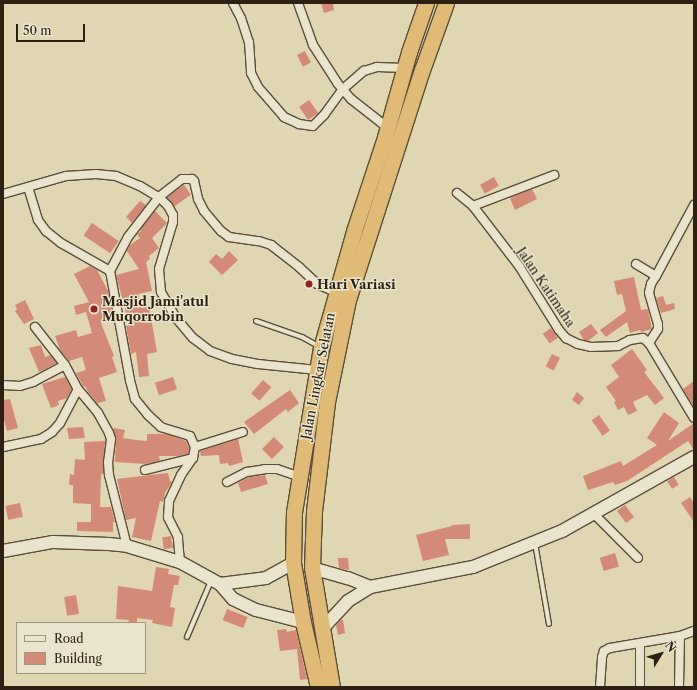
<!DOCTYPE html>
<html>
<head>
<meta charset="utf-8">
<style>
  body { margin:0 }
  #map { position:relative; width:697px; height:690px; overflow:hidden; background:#e0d6b1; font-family:"Libre Caslon Text",serif }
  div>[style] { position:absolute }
  .building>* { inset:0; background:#d38a76; transform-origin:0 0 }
  .roads { filter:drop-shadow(1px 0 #5a4e39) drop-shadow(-1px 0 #5a4e39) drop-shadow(0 1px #5a4e39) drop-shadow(0 -1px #5a4e39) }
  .lane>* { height:4px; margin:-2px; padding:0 2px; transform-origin:2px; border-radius:2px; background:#ebe4cc }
  .street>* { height:8px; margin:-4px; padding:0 4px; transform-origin:4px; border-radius:4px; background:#ebe4cc }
  .secondary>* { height:12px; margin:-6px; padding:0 6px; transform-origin:6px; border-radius:6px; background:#ebe4cc }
  .highway>* { height:15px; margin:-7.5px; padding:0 7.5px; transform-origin:7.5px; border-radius:7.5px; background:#e0bb78 }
  .dots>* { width:11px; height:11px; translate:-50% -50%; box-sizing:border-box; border:2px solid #ebe4cc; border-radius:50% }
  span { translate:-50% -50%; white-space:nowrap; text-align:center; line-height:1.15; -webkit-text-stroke:3px #ebe4cc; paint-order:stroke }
  .poi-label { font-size:13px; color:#2d2011; font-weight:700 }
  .left { translate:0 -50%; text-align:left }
  .street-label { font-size:13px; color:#2d2011 }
  .frame { position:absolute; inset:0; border:4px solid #2d2011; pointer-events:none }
  .legend { position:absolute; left:16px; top:622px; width:130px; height:52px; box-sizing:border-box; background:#ebe4cc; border:1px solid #9f9681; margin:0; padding:5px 7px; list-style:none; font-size:12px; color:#2d2011 }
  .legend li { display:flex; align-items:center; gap:8px; height:20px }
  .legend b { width:20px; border:1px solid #9f9681 }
  .north { position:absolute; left:641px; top:634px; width:40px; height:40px; -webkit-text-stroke:3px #ebe4cc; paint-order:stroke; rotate:53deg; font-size:11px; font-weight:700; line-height:16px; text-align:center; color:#2d2011 }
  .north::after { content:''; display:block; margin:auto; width:14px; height:18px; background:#2d2011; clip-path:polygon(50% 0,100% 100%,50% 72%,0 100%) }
  .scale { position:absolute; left:16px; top:24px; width:69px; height:18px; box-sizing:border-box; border:2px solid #2d2011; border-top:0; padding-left:5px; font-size:12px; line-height:14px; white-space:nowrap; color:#2d2011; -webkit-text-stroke:3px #ebe4cc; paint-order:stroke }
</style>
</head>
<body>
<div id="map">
  <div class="building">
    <i style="clip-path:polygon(321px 3px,333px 3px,334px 10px,324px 13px)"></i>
    <i style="left:305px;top:51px;width:13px;height:9px;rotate:63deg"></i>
    <i style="left:309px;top:100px;width:16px;height:12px;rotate:55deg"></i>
    <i style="left:494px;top:177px;width:10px;height:16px;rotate:61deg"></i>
    <i style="left:184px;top:185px;width:12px;height:21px;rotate:55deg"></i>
    <i style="clip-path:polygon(532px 189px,537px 199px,515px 210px,510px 198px)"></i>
    <i style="clip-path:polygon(140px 201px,146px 205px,132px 223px,126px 217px)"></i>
    <i style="clip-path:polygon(155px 211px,167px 223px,152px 238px,159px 248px,149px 256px,150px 259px,146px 262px,152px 291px,138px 294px,142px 308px,149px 306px,157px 352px,147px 354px,149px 376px,139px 377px,136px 352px,131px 354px,126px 326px,129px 324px,116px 275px,139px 269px,127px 251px,130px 245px,140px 238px,137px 234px,142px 231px,140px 230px)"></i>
    <i style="left:92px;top:223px;width:32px;height:15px;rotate:34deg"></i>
    <i style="clip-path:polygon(229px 251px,238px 260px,222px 275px,209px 262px,216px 254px,222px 259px)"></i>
    <i style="clip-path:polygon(90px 266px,97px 270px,108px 291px,113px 320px,101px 323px,114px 356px,112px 357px,117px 372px,99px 378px,106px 401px,97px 403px,88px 392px,86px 387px,83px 386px,76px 373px,86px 370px,82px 357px,69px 361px,60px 350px,55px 336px,76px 330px,78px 337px,92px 333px,86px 312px,76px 315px,74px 306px,89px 302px,74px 274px)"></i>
    <i style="clip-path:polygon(634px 277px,641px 310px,648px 309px,652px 329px,641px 332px,640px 330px,630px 333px,627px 322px,606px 337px,600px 330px,626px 311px,622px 294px,617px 295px,614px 281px)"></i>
    <i style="clip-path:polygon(663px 296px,666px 305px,674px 303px,675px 309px,661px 313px,656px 298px)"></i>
    <i style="clip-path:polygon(25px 300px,34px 319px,24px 324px,15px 311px,17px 309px,15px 305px)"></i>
    <i style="clip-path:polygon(591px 324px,598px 333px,588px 341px,584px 340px,579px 332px)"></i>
    <i style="left:551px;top:328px;width:12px;height:10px;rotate:55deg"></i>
    <i style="clip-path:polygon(41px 345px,45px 357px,50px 355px,57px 363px,39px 372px,29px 348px)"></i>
    <i style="clip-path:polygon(632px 349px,647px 370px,644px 372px,664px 398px,655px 405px,647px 395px,633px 402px,637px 411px,628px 415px,624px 407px,618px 410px,614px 402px,616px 401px,606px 387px,619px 377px,611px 365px)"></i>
    <i style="left:552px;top:354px;width:9px;height:14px;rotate:27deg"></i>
    <i style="clip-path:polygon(65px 377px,72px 389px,67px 398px,58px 401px,59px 405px,51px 408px,42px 384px)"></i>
    <i style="left:173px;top:377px;width:13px;height:19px;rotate:72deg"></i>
    <i style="left:263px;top:380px;width:11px;height:18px;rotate:41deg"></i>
    <i style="clip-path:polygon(694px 381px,694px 407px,683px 389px)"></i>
    <i style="clip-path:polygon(290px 390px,299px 403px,288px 412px,286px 409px,254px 434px,244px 422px)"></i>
    <i style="clip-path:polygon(577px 392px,584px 398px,579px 405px,572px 400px)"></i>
    <i style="clip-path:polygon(10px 399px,18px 428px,7px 431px,3px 416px,3px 400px)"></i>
    <i style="clip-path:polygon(664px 412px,679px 423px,668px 441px,694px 423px,694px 450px,688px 441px,627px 481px,615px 485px,613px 482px,588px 490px,583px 476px,621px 461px,623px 466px,657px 445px,647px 438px)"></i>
    <i style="left:599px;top:415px;width:19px;height:9px;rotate:55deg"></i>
    <i style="clip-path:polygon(83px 427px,85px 438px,69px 439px,67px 428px)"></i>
    <i style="clip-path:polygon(113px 428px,125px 430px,123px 438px,136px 440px,147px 441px,147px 434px,167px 434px,186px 441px,189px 448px,189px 452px,188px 454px,178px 456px,159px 456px,160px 461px,146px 464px,115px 462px,116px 439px)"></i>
    <i style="left:274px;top:437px;width:14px;height:17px;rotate:45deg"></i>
    <i style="clip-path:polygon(238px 439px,243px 462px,229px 466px,228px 463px,220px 464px,219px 455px,201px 456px,200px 451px)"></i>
    <i style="clip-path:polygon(105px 441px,103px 474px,101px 474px,100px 507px,111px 507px,115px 522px,113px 522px,113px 532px,77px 531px,77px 522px,91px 522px,91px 504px,73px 503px,73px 485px,69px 485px,70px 474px,74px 475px,75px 459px,85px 460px,84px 442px)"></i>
    <i style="clip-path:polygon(168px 473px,170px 481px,172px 482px,165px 493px,163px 502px,160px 501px,151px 541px,132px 537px,136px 518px,126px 520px,117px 479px)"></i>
    <i style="clip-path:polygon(265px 475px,268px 484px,241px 492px,238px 483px,249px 477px)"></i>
    <i style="left:674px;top:477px;width:9px;height:8px;rotate:58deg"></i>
    <i style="clip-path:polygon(690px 497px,694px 503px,694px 522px,681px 503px)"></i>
    <i style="left:20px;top:503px;width:14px;height:15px;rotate:78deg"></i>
    <i style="left:625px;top:505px;width:15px;height:10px;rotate:53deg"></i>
    <i style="clip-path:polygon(470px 524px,470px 539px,445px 539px,449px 555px,423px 561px,416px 535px,452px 526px,452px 525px)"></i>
    <i style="left:171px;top:536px;width:12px;height:9px;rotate:81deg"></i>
    <i style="left:615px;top:553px;width:14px;height:16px;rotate:73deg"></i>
    <i style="clip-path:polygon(338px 558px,348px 558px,349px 570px,339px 568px)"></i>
    <i style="clip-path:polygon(156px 567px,169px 569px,168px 574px,180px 576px,178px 585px,174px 585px,170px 607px,175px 608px,172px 627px,152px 623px,153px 620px,137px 618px,137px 623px,128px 623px,129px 620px,116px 619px,118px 586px,152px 591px)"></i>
    <i style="left:76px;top:595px;width:19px;height:12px;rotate:81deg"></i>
    <i style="left:227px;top:609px;width:22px;height:12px;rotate:21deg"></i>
    <i style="clip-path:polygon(341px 620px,343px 620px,345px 633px,338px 635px,336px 625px)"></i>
    <i style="clip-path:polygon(286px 629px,287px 632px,296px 630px,307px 679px,300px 680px,297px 649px,280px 651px,277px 630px)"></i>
  </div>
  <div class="roads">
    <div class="lane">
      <i style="left:256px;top:321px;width:49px;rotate:19.2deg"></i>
      <i style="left:302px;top:337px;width:18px;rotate:29deg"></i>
      <i style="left:535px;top:543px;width:82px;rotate:80.2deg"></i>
      <i style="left:187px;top:637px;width:61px;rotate:-66.8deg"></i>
    </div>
    <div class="street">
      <i style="left:233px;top:3px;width:17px;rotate:62deg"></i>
      <i style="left:241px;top:18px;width:25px;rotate:72deg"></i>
      <i style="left:249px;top:42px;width:31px;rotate:86deg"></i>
      <i style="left:251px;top:73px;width:16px;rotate:63deg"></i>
      <i style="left:258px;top:87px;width:40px;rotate:49deg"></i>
      <i style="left:284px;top:117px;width:17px;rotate:25deg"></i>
      <i style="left:299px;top:124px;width:14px;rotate:8deg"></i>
      <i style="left:313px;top:126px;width:16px;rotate:-45deg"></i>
      <i style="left:324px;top:115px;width:32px;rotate:-54deg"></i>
      <i style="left:343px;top:89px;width:28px;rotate:-41deg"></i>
      <i style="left:364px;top:71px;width:14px;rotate:-17deg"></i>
      <i style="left:377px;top:67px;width:28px;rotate:2deg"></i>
      <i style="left:298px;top:3px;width:45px;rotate:70.3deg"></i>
      <i style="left:313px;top:45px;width:46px;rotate:57.3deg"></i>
      <i style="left:338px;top:84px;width:20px;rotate:49deg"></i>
      <i style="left:351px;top:99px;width:47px;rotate:38.1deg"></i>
      <i style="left:28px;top:187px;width:34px;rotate:73deg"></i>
      <i style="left:38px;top:220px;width:14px;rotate:54deg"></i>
      <i style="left:46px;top:231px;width:19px;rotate:39deg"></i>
      <i style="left:61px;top:243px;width:56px;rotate:29.7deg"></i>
      <i style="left:457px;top:193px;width:21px;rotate:39deg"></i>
      <i style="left:473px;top:206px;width:76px;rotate:52.5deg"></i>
      <i style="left:519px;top:266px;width:75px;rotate:58deg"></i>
      <i style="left:559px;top:330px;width:11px;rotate:49deg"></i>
      <i style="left:566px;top:338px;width:13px;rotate:27deg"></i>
      <i style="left:578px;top:344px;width:13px;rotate:13deg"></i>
      <i style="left:591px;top:347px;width:27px;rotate:-2deg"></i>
      <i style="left:618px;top:346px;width:13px;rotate:-27deg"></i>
      <i style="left:630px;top:340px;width:13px;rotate:-9deg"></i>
      <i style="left:643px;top:338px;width:8px;rotate:40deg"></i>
      <i style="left:649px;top:343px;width:87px;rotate:59deg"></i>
      <i style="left:3px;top:194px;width:66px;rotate:-15.9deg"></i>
      <i style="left:66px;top:176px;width:30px;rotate:-4deg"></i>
      <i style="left:96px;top:174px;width:20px;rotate:6deg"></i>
      <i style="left:116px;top:176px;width:26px;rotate:23deg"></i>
      <i style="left:140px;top:186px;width:23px;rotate:31deg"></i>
      <i style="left:160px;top:198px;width:11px;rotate:45deg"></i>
      <i style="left:168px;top:206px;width:10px;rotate:61deg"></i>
      <i style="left:173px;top:215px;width:7px;rotate:90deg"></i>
      <i style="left:173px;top:222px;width:49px;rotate:106.6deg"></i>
      <i style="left:159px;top:269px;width:23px;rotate:85deg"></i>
      <i style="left:161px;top:292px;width:30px;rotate:60deg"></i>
      <i style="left:176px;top:318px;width:26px;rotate:50deg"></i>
      <i style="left:193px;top:338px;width:21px;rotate:37deg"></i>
      <i style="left:210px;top:351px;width:23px;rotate:20deg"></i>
      <i style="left:232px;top:359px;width:26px;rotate:11deg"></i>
      <i style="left:258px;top:364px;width:59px;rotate:5.8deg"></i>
      <i style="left:473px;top:206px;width:87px;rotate:-20.9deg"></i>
      <i style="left:636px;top:264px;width:23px;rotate:31deg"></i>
      <i style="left:656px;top:276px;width:9px;rotate:122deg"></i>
      <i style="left:651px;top:284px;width:9px;rotate:103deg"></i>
      <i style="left:649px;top:293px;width:32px;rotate:74deg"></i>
      <i style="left:658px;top:324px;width:5px;rotate:90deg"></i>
      <i style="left:658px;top:329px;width:17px;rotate:123deg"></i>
      <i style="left:656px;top:276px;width:81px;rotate:-61.8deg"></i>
      <i style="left:35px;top:327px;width:48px;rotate:51.7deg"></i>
      <i style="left:65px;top:365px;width:27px;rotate:62deg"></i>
      <i style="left:78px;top:389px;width:31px;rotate:50deg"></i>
      <i style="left:98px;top:413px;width:23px;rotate:61deg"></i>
      <i style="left:109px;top:433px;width:6px;rotate:72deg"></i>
      <i style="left:111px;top:439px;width:23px;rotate:97deg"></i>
      <i style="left:108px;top:462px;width:13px;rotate:86deg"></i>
      <i style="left:109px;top:475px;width:73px;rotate:75.8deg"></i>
      <i style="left:3px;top:385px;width:17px;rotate:3deg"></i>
      <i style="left:20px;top:386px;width:14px;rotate:-17deg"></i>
      <i style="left:33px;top:382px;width:36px;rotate:-28deg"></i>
      <i style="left:3px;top:447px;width:39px;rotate:-12deg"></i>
      <i style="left:41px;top:439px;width:13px;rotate:-32deg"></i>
      <i style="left:52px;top:432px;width:12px;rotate:-48deg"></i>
      <i style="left:60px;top:423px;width:38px;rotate:-62deg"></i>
      <i style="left:195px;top:447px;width:50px;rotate:-17.4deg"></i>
      <i style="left:145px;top:470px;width:49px;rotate:-14deg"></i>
      <i style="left:227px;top:482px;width:22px;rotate:-27deg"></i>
      <i style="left:247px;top:472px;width:18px;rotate:-9deg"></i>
      <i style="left:265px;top:469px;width:12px"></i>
      <i style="left:277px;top:469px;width:24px;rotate:19deg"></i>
      <i style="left:594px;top:514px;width:62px;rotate:45deg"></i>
      <i style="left:180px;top:562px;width:25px;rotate:-95deg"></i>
      <i style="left:178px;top:537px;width:22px;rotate:-117deg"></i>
      <i style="left:168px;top:517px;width:16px;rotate:-86deg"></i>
      <i style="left:169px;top:501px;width:29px;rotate:-65deg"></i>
      <i style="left:181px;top:475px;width:21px;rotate:-55deg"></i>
      <i style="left:193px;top:458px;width:11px;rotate:-80deg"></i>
      <i style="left:195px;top:447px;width:12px;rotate:-114deg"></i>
      <i style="left:190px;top:436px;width:30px;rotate:-163deg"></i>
      <i style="left:161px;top:427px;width:18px;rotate:-137deg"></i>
      <i style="left:148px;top:415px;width:21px;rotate:-129deg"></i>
      <i style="left:135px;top:399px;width:20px;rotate:-105deg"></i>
      <i style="left:130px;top:380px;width:111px;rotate:-100.4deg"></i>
      <i style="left:110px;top:271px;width:38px;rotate:-62deg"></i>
      <i style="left:128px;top:237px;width:51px;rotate:-52.2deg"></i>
      <i style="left:159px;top:197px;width:29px;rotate:-38deg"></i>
      <i style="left:182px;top:179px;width:10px"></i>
      <i style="left:192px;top:179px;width:3px;rotate:45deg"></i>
      <i style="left:194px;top:181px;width:18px;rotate:77deg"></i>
      <i style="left:198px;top:199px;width:13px;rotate:63deg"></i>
      <i style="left:204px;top:211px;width:26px;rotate:50deg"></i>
      <i style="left:221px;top:231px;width:10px;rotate:37deg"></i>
      <i style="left:229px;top:237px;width:30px;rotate:8deg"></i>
      <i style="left:259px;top:241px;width:13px;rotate:18deg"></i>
      <i style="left:271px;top:245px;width:36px;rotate:38deg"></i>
      <i style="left:299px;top:267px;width:25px;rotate:43deg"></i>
      <i style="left:317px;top:284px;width:21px;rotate:23deg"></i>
      <i style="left:640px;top:644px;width:43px;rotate:90deg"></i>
      <i style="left:600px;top:687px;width:30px;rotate:-86deg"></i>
      <i style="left:602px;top:657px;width:6px;rotate:-72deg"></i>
      <i style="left:604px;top:651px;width:7px;rotate:-27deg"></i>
      <i style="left:610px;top:648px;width:71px;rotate:-9.7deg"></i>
      <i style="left:680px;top:636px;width:15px;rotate:-20deg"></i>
      <i style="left:679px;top:687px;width:51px;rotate:-88.9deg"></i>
    </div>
    <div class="secondary">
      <i style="left:3px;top:551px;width:51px;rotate:-10.2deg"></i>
      <i style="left:53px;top:542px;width:56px;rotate:2deg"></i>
      <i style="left:109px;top:544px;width:18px;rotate:6deg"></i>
      <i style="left:127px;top:546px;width:55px;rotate:16.8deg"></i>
      <i style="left:180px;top:562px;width:46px;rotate:28.8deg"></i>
      <i style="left:220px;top:584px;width:20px;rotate:49deg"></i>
      <i style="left:233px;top:599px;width:25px;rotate:26deg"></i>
      <i style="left:256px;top:610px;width:49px;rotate:14.3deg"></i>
      <i style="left:312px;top:568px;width:37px;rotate:16deg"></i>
      <i style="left:348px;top:578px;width:24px;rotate:22deg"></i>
      <i style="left:370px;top:587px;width:105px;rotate:-11deg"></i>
      <i style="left:473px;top:567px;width:96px;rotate:-22deg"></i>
      <i style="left:562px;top:531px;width:151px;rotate:-29.3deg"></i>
      <i style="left:220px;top:584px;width:46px;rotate:-7.4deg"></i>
      <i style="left:266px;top:578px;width:31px;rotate:-29deg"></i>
      <i style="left:323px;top:628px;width:37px;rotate:-47deg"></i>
      <i style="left:348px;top:601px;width:26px;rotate:-32deg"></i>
    </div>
    <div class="highway">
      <i style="left:318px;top:687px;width:67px;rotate:-103deg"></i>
      <i style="left:303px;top:622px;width:60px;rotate:-99.6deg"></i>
      <i style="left:293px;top:563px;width:51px;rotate:-88.9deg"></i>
      <i style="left:294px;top:512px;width:166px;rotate:-80.7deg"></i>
      <i style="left:321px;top:348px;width:122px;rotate:-74.2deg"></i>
      <i style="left:354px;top:231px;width:99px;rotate:-71.7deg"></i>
      <i style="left:385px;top:137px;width:88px;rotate:-74.2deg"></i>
      <i style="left:409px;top:52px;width:52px;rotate:-70.9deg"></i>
      <i style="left:332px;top:687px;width:121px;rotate:-99.5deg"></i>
      <i style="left:312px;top:568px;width:57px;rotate:-88deg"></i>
      <i style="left:314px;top:511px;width:110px;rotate:-83.2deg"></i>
      <i style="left:327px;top:402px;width:104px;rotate:-78.4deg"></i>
      <i style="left:348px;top:300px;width:242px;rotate:-72.2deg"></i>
      <i style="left:422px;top:70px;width:71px;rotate:-70.3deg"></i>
    </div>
  </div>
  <div class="dots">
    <i style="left:309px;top:284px;background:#8f2418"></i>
    <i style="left:94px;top:309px;background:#8f2418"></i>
  </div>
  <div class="poi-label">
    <span class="left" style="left:317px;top:284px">Hari Variasi</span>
    <span class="left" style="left:102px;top:309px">Masjid Jami'atul<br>Muqorrobin</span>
  </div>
  <div class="street-label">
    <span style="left:546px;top:287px;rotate:56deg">Jalan Katimaha</span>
    <span style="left:318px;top:376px;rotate:-79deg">Jalan Lingkar Selatan</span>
  </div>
  <div class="frame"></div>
  <ul class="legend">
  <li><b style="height:5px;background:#ebe4cc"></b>Road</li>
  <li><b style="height:11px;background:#d38a76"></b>Building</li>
  </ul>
  <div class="north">N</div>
  <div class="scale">50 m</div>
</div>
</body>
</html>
